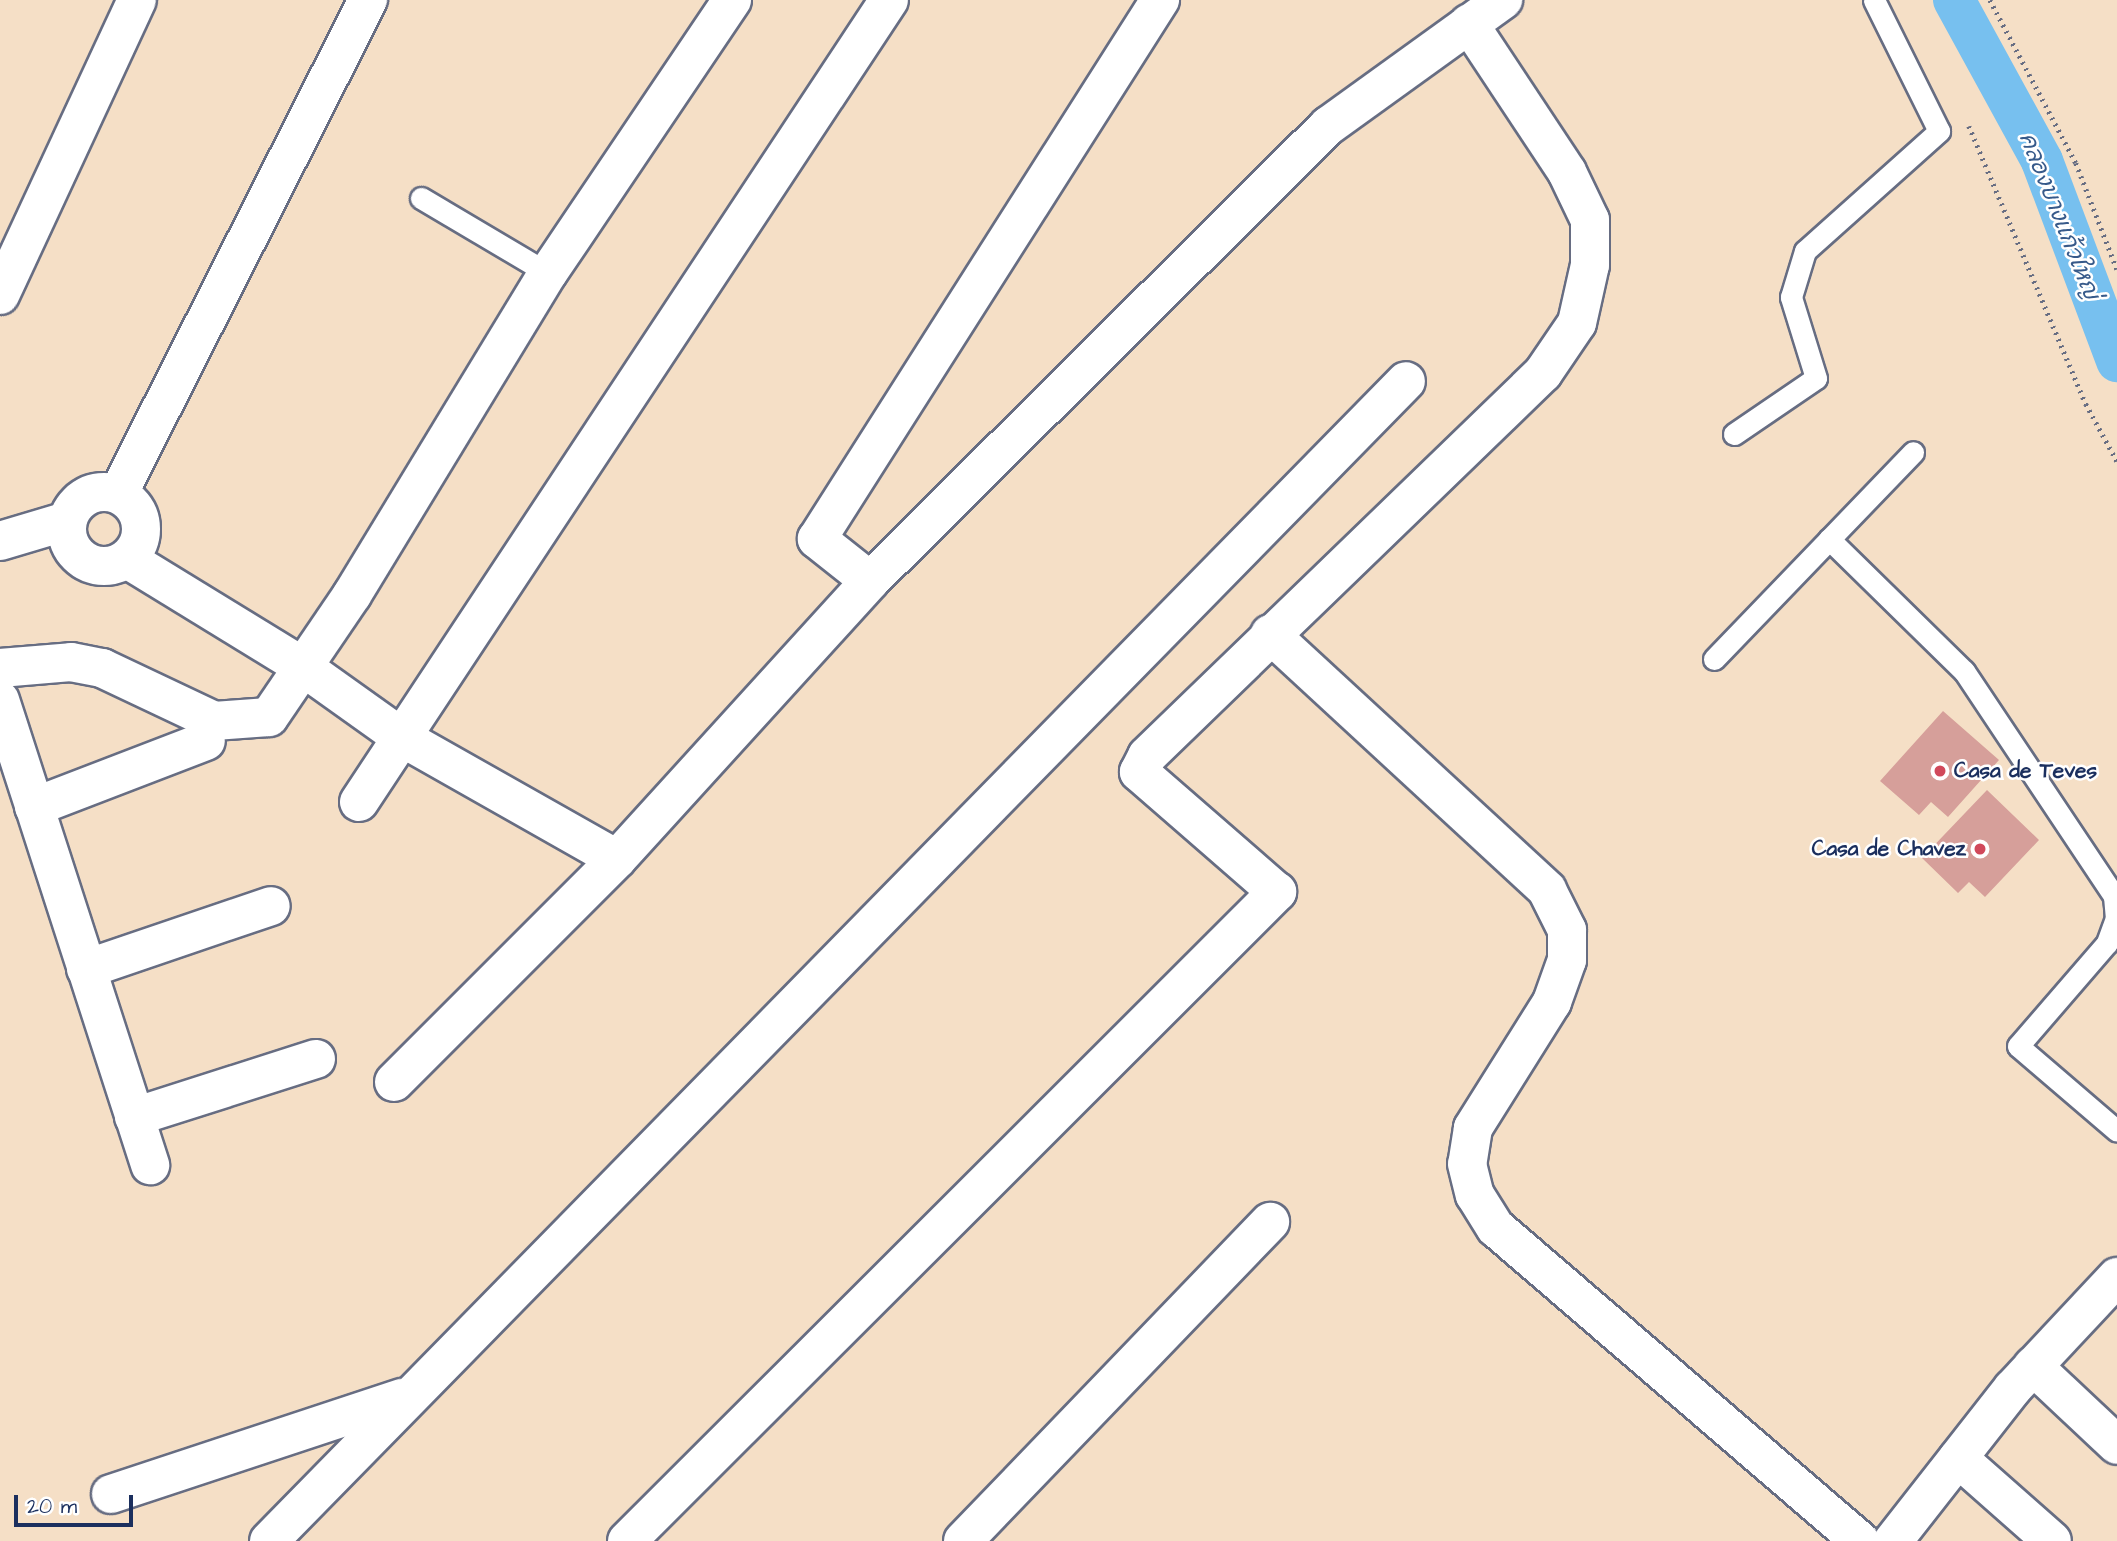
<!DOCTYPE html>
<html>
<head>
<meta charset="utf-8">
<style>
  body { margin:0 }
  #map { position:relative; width:2117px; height:1541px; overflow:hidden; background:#f5dfc6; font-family:"Architects Daughter","Playpen Sans Thai",sans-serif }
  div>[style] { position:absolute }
  .canal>* { height:42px; margin:-21px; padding:0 21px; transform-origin:21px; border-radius:21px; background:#77c0ef }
  .building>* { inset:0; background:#d69f9a }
  .path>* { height:4.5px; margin-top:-2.25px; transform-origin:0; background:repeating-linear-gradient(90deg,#676d82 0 2px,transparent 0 7px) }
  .roads { filter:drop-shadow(2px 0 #676d82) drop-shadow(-2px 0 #676d82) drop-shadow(0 2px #676d82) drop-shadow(0 -2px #676d82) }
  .lane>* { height:21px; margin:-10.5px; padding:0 10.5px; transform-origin:10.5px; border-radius:10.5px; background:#fff }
  .street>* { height:38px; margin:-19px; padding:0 19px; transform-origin:19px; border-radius:19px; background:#fff }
  .street>.ring { margin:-19px; padding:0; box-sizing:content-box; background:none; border:38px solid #fff; border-radius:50% }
  .dots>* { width:19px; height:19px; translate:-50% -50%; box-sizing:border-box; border:4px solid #fff; border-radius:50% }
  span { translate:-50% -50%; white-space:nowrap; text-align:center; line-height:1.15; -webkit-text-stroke:5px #fff; paint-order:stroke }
  .poi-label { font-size:21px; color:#1b2f5e; font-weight:700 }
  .left { translate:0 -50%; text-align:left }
  .right { translate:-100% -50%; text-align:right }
  .water-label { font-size:23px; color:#375a8a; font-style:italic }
  .scale { position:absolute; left:14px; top:1495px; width:119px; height:32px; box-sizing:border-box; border:4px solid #1b2f5e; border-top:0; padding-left:9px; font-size:21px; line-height:24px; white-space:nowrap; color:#1b2f5e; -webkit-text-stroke:5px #fff; paint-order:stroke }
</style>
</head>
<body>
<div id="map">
  <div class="canal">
    <i style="left:1954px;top:0;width:183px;rotate:61.3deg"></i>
    <i style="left:2042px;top:161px;width:214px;rotate:69.4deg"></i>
  </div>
  <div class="building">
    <i style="clip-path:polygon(1943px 711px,1999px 760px,1948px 817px,1931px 802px,1919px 815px,1880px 781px)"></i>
    <i style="clip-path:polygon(1987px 790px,2039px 840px,1985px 897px,1969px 882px,1958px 893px,1922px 858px)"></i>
  </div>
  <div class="path">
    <i style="left:1990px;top:0;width:184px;rotate:62.2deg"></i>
    <i style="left:2076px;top:163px;width:114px;rotate:68.9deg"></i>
    <i style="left:1969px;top:126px;width:302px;rotate:67.2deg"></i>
    <i style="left:2086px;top:404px;width:65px;rotate:61.5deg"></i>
  </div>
  <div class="roads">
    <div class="lane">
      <i style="left:421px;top:198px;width:147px;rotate:30.6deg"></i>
      <i style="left:1734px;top:434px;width:99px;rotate:-34.3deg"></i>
      <i style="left:1816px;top:378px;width:85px;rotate:-107.2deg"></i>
      <i style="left:1791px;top:297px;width:48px;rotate:-73.1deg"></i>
      <i style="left:1805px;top:251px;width:180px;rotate:-41.8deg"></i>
      <i style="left:1939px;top:131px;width:146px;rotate:-116.4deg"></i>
      <i style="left:1829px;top:539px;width:189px;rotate:44.4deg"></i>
      <i style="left:1964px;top:671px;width:270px;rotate:56.3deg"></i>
      <i style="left:2114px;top:896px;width:22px;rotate:85deg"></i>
      <i style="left:2116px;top:918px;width:27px;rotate:110deg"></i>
      <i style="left:2107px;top:943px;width:136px;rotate:130.8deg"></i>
      <i style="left:2018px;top:1046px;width:130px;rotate:40.6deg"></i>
      <i style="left:1714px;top:659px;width:287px;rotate:-46.1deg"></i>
    </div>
    <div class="street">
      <i style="left:0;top:295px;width:325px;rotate:-65.1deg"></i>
      <i class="ring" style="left:67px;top:492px;width:36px;height:36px"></i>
      <i style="left:118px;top:494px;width:554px;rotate:-63.16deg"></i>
      <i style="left:0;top:541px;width:70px;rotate:-16.6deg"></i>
      <i style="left:127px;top:559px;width:206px;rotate:31.5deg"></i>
      <i style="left:303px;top:667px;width:120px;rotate:35.5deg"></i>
      <i style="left:401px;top:737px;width:248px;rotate:29.5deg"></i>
      <i style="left:870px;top:581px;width:68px;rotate:-141.6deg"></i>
      <i style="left:817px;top:539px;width:639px;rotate:-57.53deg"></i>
      <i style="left:1270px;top:634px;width:377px;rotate:42.7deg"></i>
      <i style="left:1547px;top:890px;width:45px;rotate:63.4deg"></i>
      <i style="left:1567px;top:930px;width:30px;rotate:90deg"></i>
      <i style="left:1567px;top:960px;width:45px;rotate:109.7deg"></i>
      <i style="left:1552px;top:1002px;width:149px;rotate:122.1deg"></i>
      <i style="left:1473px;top:1128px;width:36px;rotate:99deg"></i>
      <i style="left:1467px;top:1164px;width:32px;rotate:76deg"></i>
      <i style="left:1475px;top:1195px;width:39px;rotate:58deg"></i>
      <i style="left:1496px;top:1228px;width:480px;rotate:40.7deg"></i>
      <i style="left:0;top:668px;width:71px;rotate:-4.8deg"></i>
      <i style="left:71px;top:662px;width:32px;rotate:11deg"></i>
      <i style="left:102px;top:668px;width:124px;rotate:25.3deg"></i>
      <i style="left:214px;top:721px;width:55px;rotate:-4.2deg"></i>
      <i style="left:269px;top:717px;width:148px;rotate:-55.8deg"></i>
      <i style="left:352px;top:595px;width:377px;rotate:-58.7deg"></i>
      <i style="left:548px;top:273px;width:329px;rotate:-56deg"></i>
      <i style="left:0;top:700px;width:489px;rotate:72.1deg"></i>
      <i style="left:359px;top:802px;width:961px;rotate:-56.54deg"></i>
      <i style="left:34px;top:807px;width:184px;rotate:-21deg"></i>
      <i style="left:86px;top:969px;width:195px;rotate:-18.8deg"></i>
      <i style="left:394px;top:1082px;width:315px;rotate:-45deg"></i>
      <i style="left:617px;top:859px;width:376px;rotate:-47.7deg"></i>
      <i style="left:870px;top:581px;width:646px;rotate:-44.81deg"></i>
      <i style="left:1328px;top:126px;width:216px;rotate:-35.8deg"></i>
      <i style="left:134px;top:1117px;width:191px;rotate:-17.7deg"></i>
      <i style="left:2033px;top:1366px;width:115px;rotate:43.2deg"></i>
      <i style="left:1958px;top:1458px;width:125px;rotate:41.4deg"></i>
      <i style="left:111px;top:1494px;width:306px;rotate:-18.3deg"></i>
      <i style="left:269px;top:1541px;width:1624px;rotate:-45.57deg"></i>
      <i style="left:627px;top:1541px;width:919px;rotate:-44.96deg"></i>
      <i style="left:1277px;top:892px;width:183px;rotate:-139deg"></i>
      <i style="left:1139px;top:772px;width:18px;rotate:-63deg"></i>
      <i style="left:1147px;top:756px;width:551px;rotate:-44.04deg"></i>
      <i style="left:1543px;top:373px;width:60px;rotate:-55.8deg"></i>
      <i style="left:1577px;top:323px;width:59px;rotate:-77.4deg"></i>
      <i style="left:1590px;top:265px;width:45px;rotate:-90deg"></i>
      <i style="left:1590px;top:220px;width:53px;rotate:-115.6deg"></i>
      <i style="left:1567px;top:172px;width:178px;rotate:-123.5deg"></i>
      <i style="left:963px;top:1541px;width:443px;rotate:-46.1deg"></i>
      <i style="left:1893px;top:1541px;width:194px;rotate:-51.9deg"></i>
      <i style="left:2013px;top:1388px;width:152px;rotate:-46.9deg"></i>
    </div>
  </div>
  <div class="dots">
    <i style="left:1940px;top:771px;background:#d1495b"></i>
    <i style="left:1980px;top:849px;background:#d1495b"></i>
  </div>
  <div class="poi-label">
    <span class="left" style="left:1954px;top:771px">Casa de Teves</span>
    <span class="right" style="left:1966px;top:849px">Casa de Chavez</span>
  </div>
  <div class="water-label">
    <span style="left:2059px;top:216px;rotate:68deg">คลองบางแก้วใหญ่</span>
  </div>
  <div class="scale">20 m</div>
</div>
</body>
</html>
